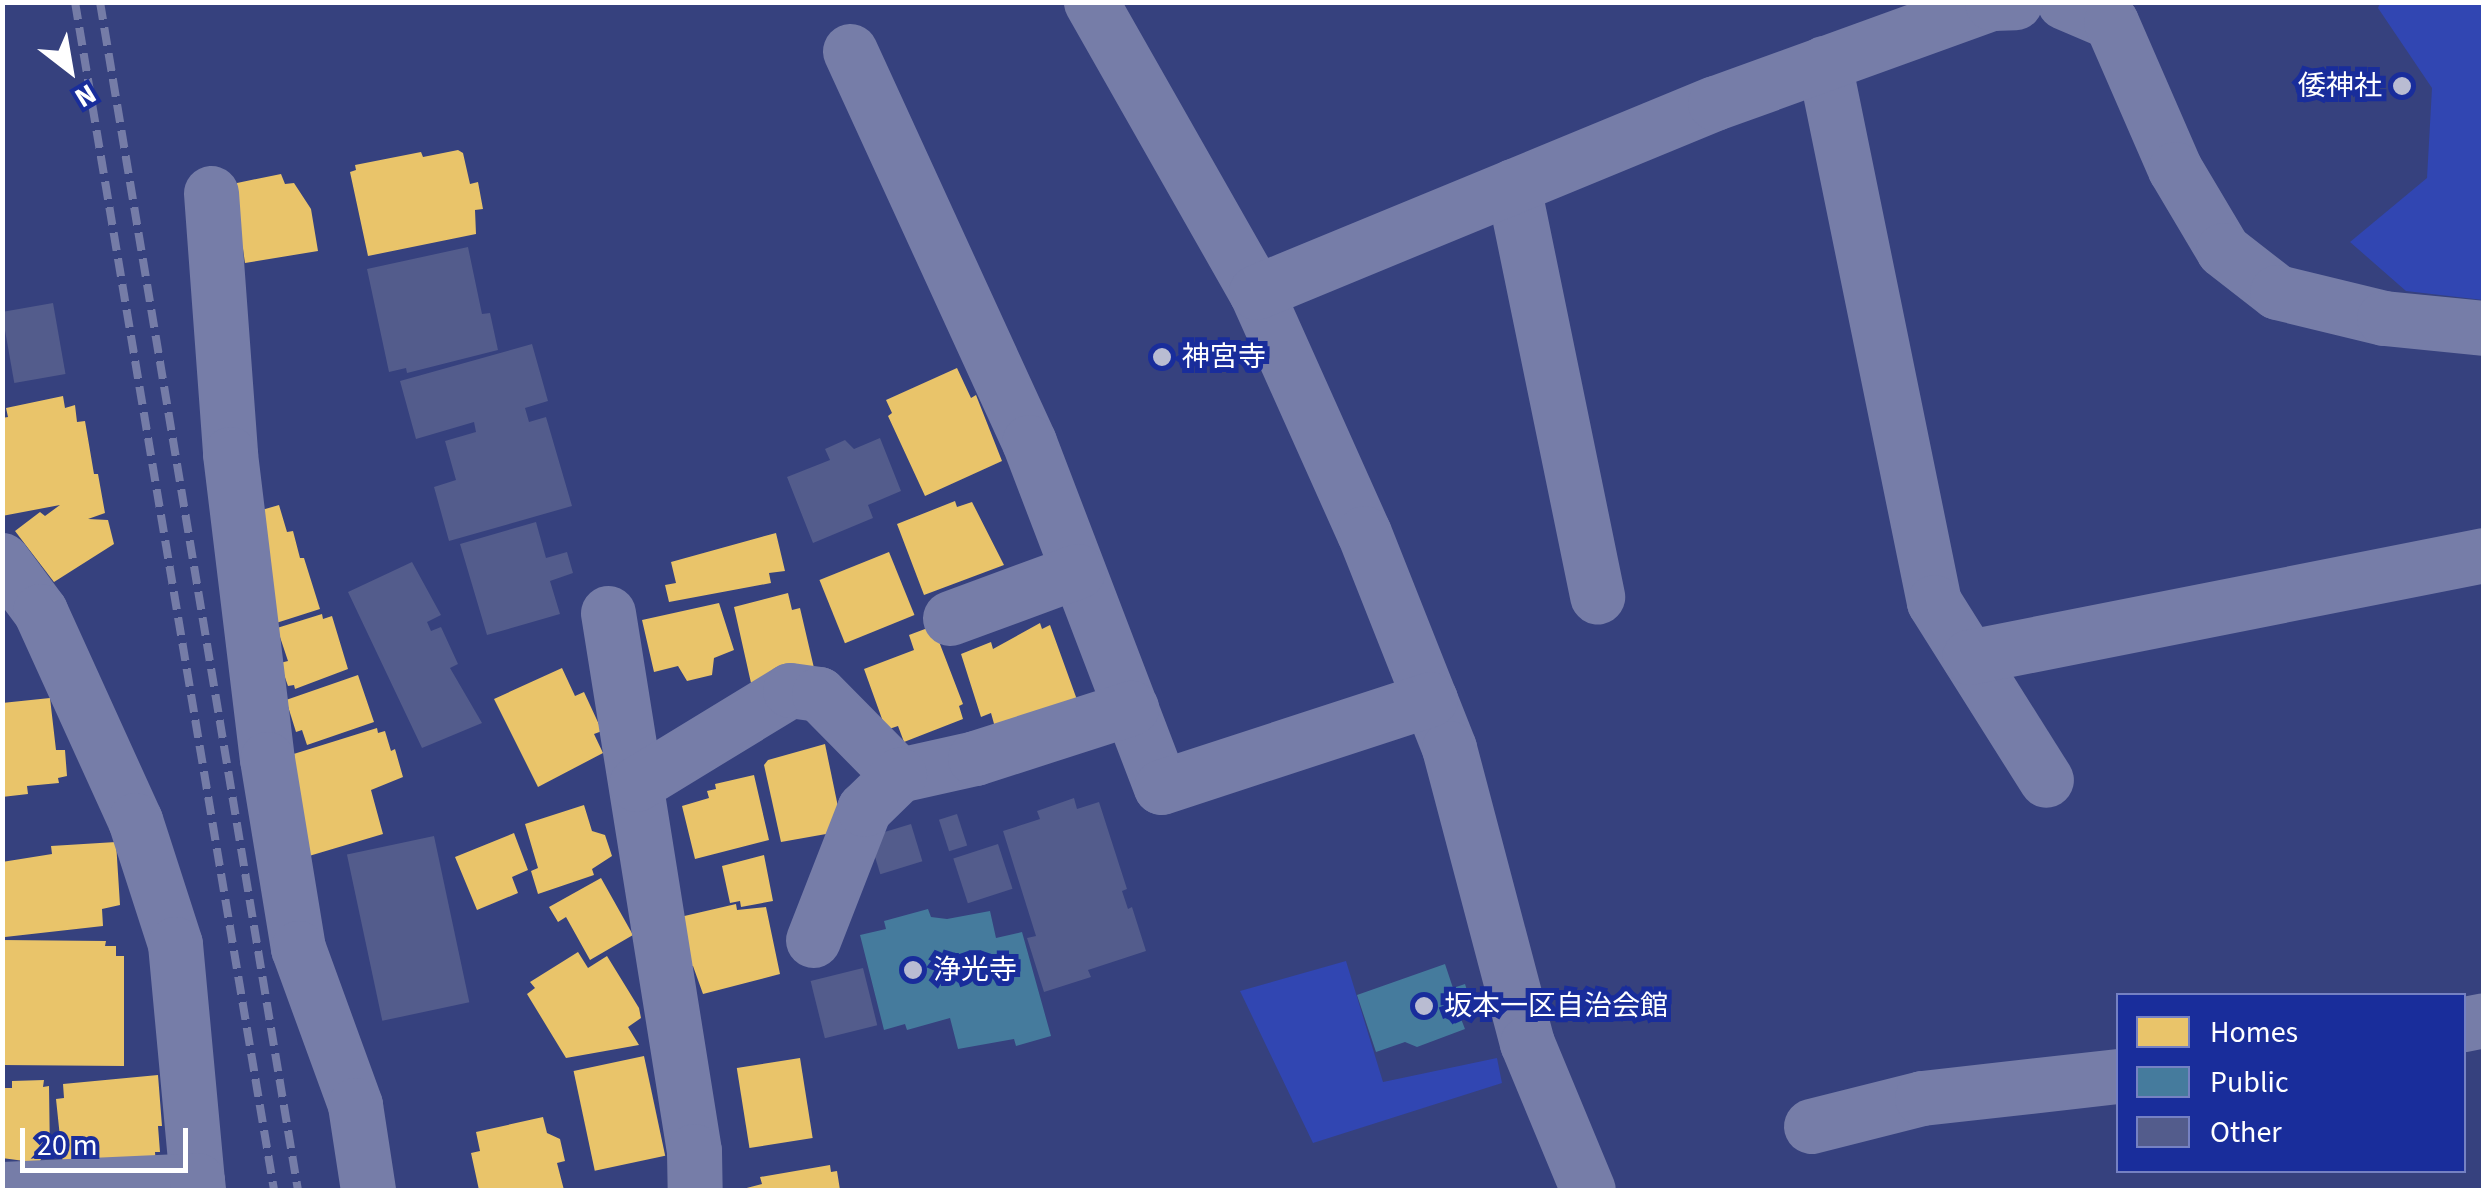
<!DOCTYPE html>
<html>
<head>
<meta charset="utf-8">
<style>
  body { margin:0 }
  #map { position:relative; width:2486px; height:1193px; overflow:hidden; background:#36417e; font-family:"Source Sans 3","Noto Sans JP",sans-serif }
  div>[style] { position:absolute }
  .green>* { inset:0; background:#3146b2 }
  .homes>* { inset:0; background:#e9c46a; transform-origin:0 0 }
  .public>* { inset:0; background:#457b9d }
  .building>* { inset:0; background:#535c8c; transform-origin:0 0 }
  .street>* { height:55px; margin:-27.5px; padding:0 27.5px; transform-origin:27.5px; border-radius:27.5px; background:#767da8 }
  .rail>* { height:8px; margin-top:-4px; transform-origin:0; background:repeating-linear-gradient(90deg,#757ca7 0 18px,transparent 0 26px) }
  .dots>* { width:28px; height:28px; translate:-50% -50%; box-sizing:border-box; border:5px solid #192d9b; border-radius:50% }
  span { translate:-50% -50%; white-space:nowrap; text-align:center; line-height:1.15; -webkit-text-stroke:10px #192d9b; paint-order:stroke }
  .poi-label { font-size:28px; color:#fff }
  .right { translate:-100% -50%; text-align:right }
  .left { translate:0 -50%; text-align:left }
  .frame { position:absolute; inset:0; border:5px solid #fff; pointer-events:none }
  .legend { position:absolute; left:2116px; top:993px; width:350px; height:180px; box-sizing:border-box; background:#192d9b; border:2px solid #7581c3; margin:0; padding:12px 18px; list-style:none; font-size:30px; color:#fff }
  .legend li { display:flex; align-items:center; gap:20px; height:50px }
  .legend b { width:50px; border:2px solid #7581c3 }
  .north { position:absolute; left:20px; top:20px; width:100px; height:100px; -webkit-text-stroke:8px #192d9b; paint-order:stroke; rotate:149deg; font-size:28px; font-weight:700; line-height:40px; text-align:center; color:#fff }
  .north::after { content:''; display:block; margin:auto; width:35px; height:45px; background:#fff; clip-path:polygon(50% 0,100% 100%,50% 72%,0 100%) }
  .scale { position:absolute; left:20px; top:1128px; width:168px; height:45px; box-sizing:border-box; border:5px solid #fff; border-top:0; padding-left:12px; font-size:30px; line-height:35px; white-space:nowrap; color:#fff; -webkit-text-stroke:8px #192d9b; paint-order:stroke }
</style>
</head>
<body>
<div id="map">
  <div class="green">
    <i style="clip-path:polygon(2380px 3px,2483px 3px,2483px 300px,2406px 291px,2350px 242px,2427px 178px,2432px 88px,2378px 8px)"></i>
    <i style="clip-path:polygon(1346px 961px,1383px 1082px,1497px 1058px,1502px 1083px,1313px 1143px,1240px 991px)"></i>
  </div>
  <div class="homes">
    <i style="clip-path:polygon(458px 150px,463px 153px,470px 184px,478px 182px,483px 209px,475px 210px,476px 234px,368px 256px,350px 172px,356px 170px,355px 165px,421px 152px,423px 157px)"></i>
    <i style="clip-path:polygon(281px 174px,285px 184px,294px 183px,311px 209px,318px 251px,245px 263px,243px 249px,237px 250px,237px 183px)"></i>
    <i style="clip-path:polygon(957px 368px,971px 398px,976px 395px,1002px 461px,925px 496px,888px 416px,892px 413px,886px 400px)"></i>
    <i style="clip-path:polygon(63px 396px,65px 408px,75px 405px,77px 422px,85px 421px,94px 474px,98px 474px,105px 513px,88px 519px,108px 520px,114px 544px,54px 582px,15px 531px,40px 512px,45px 516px,60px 505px,2px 516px,2px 418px,8px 417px,6px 408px)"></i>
    <i style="clip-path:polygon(955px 501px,957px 507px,972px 502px,1004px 565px,924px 595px,897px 524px)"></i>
    <i style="clip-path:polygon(279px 505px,287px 532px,293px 531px,300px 558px,304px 558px,320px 609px,273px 624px,248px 514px)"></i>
    <i style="clip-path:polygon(776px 533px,785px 571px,769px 573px,771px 583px,669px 602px,665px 585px,676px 583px,671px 562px)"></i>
    <i style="left:889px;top:552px;width:68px;height:75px;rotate:68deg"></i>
    <i style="clip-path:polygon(788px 593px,792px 610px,800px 608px,814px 668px,751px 683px,734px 607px)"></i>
    <i style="clip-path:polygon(719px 603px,734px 650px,714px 658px,712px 675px,687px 681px,678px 666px,654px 672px,642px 620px)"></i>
    <i style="clip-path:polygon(322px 614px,323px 619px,332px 616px,348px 669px,295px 689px,294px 685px,288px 686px,280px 663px,288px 661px,277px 628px)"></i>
    <i style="clip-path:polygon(1040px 623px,1042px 629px,1050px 625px,1080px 708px,996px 731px,991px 713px,981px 717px,961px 654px,991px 642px,993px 649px)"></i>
    <i style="clip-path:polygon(933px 626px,963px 704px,959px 706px,963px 719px,904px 742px,898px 726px,886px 730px,864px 669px,914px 650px,909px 635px)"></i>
    <i style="clip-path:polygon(562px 668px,575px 696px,584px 692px,602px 731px,594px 734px,603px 753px,538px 787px,494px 699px)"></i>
    <i style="clip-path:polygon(358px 675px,374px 722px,307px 745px,302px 730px,296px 732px,286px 700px)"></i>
    <i style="clip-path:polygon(50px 698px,56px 750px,65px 750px,67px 776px,58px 778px,59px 783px,27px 786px,28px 794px,2px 797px,2px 703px)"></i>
    <i style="clip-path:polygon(377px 728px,378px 733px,385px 731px,391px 751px,395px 749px,403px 777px,371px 790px,383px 834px,309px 856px,284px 757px)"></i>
    <i style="clip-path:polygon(825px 744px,843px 831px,781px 842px,764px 765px,768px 760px)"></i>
    <i style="clip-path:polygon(754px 775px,769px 840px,695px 859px,682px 806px,709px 798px,707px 791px,716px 789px,715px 784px)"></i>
    <i style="clip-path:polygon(584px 805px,592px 831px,605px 835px,612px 856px,592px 869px,594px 875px,538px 894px,531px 871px,538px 868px,525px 824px)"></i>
    <i style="clip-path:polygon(514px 833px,528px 870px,512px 877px,518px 893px,477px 910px,455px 857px)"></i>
    <i style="clip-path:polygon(116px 842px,120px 905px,102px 909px,103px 926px,5px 937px,2px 862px,52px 854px,51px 846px)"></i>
    <i style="clip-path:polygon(764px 855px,773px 901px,741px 907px,740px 901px,730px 903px,722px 866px)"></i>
    <i style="clip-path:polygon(601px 878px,633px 935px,590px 960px,566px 917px,558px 922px,549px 907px)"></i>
    <i style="clip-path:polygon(736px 904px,737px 910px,766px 907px,780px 974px,703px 994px,693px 966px,685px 968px,680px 917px)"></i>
    <i style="clip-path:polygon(2px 940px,106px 941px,105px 946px,116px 946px,116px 956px,124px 956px,124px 1066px,2px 1065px)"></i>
    <i style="clip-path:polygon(578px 952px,588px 968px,607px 956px,639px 1008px,641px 1018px,628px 1027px,639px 1045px,566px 1058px,527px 994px,535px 988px,530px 982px)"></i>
    <i style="left:644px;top:1056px;width:102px;height:72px;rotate:78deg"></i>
    <i style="left:800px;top:1058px;width:81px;height:64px;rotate:81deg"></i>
    <i style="clip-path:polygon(158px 1075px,162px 1126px,158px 1126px,160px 1152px,155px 1152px,156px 1165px,63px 1166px,56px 1099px,64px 1098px,63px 1084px)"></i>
    <i style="clip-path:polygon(44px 1080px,43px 1087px,49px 1086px,50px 1157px,42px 1157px,39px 1163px,2px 1158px,2px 1088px,12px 1088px,12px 1081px)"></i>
    <i style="clip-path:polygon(543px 1117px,547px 1133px,560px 1139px,565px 1161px,557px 1163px,564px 1190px,479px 1190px,471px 1153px,480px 1151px,476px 1132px)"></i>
    <i style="clip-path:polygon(830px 1165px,831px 1172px,837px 1171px,840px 1190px,739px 1190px,762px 1184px,760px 1177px)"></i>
  </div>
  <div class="public">
    <i style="clip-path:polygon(928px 909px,931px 917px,947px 919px,990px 911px,996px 938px,1022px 932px,1051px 1036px,1016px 1046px,1014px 1039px,958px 1049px,950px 1018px,907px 1030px,905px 1024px,884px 1030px,860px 935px,886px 929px,884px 921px)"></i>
    <i style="clip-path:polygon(1445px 964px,1453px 988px,1465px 984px,1472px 1006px,1458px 1011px,1465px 1029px,1417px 1047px,1405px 1042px,1376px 1052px,1357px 995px)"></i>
  </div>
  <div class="building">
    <i style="clip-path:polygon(468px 247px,482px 314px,490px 313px,498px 350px,407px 373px,406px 368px,389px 372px,367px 269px)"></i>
    <i style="left:53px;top:303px;width:72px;height:52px;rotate:80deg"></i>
    <i style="clip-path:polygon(532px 344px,548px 401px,525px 408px,529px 422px,546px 417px,572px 506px,449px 541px,434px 487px,456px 480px,445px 441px,476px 432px,474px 422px,416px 439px,400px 381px)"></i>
    <i style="clip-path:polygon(880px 438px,901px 491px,868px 505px,873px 518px,813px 543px,787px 477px,830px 460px,825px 449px,845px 440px,854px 449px)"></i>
    <i style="clip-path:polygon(536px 522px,546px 558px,567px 552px,573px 573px,550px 581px,560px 614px,487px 635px,460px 544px)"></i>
    <i style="clip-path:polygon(412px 562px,441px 615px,427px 622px,431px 631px,441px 627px,458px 664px,450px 668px,482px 723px,422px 748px,348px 592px)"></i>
    <i style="clip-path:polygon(1074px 798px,1077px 809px,1099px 802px,1127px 889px,1122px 891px,1128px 909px,1132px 907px,1146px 951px,1088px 970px,1091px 977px,1044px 992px,1027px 938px,1036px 936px,1003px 831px,1040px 819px,1037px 811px)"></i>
    <i style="left:957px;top:814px;width:33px;height:19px;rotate:72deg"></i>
    <i style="left:911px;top:824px;width:39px;height:44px;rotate:73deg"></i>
    <i style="left:434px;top:836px;width:170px;height:89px;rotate:78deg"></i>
    <i style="left:998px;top:844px;width:47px;height:47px;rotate:72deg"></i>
    <i style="left:863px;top:968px;width:59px;height:54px;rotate:76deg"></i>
  </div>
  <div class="street">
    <i style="left:1091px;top:2px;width:334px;rotate:60.4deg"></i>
    <i style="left:1256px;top:292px;width:264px;rotate:65.9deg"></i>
    <i style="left:1364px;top:533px;width:231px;rotate:68.4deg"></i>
    <i style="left:1449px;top:748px;width:305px;rotate:75.2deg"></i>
    <i style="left:1527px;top:1043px;width:159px;rotate:67.5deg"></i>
    <i style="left:2064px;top:2px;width:51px;rotate:23.1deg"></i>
    <i style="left:2111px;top:22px;width:160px;rotate:66.5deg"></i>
    <i style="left:2175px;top:169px;width:94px;rotate:59.3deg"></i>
    <i style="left:2223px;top:250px;width:68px;rotate:37.9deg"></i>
    <i style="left:2277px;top:292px;width:110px;rotate:13.7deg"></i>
    <i style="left:2384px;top:318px;width:100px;rotate:5.7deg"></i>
    <i style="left:850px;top:51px;width:430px;rotate:65.4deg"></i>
    <i style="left:1029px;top:442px;width:369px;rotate:69.1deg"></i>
    <i style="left:1161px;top:787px;width:283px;rotate:-18.1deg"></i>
    <i style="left:1824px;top:63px;width:550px;rotate:78.47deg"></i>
    <i style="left:1934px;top:602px;width:210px;rotate:57.8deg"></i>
    <i style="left:1513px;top:186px;width:419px;rotate:78.4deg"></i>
    <i style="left:211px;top:193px;width:262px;rotate:85.8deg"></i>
    <i style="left:230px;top:454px;width:307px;rotate:83.1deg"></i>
    <i style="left:267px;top:759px;width:192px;rotate:80.7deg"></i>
    <i style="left:298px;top:948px;width:167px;rotate:70deg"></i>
    <i style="left:355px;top:1105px;width:86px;rotate:81.3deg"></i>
    <i style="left:1256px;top:292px;width:496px;rotate:-22.4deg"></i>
    <i style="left:1715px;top:103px;width:294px;rotate:-19.9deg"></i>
    <i style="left:1992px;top:3px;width:23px;rotate:-2deg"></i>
    <i style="left:2px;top:560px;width:64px;rotate:53.3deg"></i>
    <i style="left:40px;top:611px;width:230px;rotate:65.6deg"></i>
    <i style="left:135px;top:820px;width:130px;rotate:72.1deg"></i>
    <i style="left:175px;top:944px;width:237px;rotate:84.7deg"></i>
    <i style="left:608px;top:613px;width:545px;rotate:80.92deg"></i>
    <i style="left:694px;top:1151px;width:39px;rotate:89deg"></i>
    <i style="left:950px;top:618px;width:136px;rotate:-20.2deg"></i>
    <i style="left:1969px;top:657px;width:525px;rotate:-11.2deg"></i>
    <i style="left:636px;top:784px;width:180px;rotate:-31.4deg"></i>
    <i style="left:790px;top:690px;width:29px;rotate:8deg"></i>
    <i style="left:819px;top:694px;width:114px;rotate:45.4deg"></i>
    <i style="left:899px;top:775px;width:78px;rotate:-12.6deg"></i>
    <i style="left:975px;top:758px;width:164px;rotate:-17.8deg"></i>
    <i style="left:813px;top:940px;width:141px;rotate:-68.7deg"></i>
    <i style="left:864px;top:809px;width:49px;rotate:-44.2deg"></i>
    <i style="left:2464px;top:1024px;width:20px;rotate:-11deg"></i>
    <i style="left:1811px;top:1126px;width:114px;rotate:-14.2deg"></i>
    <i style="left:1922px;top:1098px;width:197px;rotate:-6.4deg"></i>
    <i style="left:2px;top:1189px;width:195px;rotate:-2.6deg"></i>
    <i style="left:197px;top:1180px;width:10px;rotate:84deg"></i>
  </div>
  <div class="rail">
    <i style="left:75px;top:2px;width:1205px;rotate:80.49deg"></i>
    <i style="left:100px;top:2px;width:1204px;rotate:80.54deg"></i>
  </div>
  <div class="dots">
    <i style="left:2402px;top:86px;background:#b9bcd2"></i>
    <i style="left:1162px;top:357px;background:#b9bcd2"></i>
    <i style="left:913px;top:970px;background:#b9bcd2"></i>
    <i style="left:1424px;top:1006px;background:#b9bcd2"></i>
  </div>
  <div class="poi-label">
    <span class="right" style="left:2382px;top:86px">倭神社</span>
    <span class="left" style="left:1182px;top:357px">神宮寺</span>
    <span class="left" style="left:933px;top:970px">浄光寺</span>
    <span class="left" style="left:1444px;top:1006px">坂本一区自治会館</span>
  </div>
  <div class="frame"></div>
  <ul class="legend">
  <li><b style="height:28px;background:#e9c46a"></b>Homes</li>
  <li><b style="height:28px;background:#457b9d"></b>Public</li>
  <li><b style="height:28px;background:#535c8c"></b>Other</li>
  </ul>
  <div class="north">N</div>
  <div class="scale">20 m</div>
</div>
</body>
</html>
